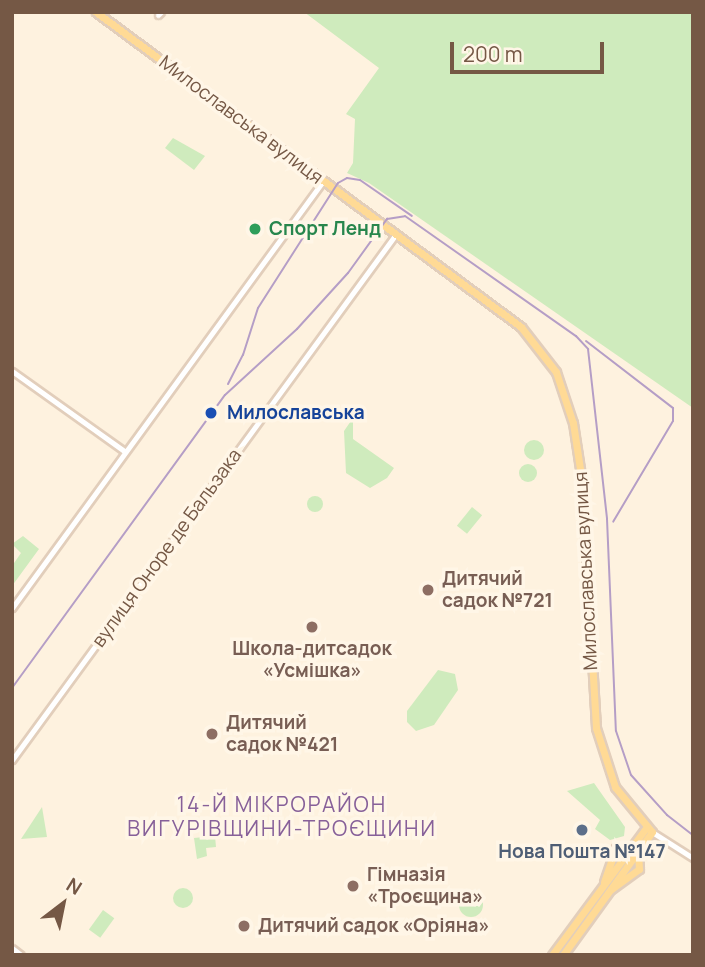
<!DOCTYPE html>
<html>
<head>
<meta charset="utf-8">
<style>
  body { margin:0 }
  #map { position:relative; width:705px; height:967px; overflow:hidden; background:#fef2df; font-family:Manrope,sans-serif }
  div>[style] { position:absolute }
  .green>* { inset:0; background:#cfebbd; transform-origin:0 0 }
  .round { border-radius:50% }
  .roads { filter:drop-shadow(2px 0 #e2cebb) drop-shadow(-2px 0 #e2cebb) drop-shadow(0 2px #e2cebb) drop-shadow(0 -2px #e2cebb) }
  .minor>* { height:5px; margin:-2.5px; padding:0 2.5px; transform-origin:2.5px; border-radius:2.5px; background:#fff }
  .major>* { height:7px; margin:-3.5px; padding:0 3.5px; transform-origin:3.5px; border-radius:3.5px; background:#ffda95 }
  .tram>* { height:2px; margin:-1px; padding:0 1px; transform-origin:1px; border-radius:1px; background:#b59ec6 }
  .dots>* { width:19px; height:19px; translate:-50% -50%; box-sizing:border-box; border:4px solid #fff6e7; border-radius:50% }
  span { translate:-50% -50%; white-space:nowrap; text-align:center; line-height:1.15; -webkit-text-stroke:7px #fff6e7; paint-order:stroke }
  .street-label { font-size:19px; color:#755845 }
  .leisure-label { font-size:19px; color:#27864d; font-weight:700 }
  .left { translate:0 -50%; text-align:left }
  .transit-label { font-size:19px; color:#164399; font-weight:700 }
  .education-label { font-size:19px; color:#785e54; font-weight:700 }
  .service-label { font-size:19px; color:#4e5e75; font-weight:700 }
  .neighbourhood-label { font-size:21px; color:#876099; letter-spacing:2px }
  .frame { position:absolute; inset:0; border:14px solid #755845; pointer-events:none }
  .north { position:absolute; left:28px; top:869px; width:70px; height:70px; -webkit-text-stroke:5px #fff6e7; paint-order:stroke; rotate:32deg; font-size:19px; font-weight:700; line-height:28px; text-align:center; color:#755845 }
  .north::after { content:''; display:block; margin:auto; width:24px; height:32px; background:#755845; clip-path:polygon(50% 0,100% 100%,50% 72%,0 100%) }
  .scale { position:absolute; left:450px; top:42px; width:154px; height:32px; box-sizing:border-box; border:4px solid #755845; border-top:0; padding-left:9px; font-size:21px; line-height:24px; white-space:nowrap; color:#755845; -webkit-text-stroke:5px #fff6e7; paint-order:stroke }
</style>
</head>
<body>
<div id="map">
  <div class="green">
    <i style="clip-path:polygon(304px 12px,693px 12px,693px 408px,369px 183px,347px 173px,353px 163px,355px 119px,346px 114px,379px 68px)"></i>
    <i style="clip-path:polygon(173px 138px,205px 156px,194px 170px,165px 148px)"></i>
    <i style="clip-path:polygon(353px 418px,353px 439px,394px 468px,387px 478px,370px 488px,346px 473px,344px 431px)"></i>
    <i class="round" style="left:524px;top:440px;width:20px;height:20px"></i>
    <i class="round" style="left:519px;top:464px;width:18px;height:18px"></i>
    <i class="round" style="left:307px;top:496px;width:16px;height:16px"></i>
    <i style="left:472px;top:507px;width:13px;height:24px;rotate:39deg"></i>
    <i style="clip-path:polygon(23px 536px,39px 549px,12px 586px,12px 566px,21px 553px,12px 544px)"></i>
    <i style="clip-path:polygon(438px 670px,455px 674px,458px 690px,434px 725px,416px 731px,407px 722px,407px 711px)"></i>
    <i style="clip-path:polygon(594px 783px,625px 827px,624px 836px,610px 840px,595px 829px,600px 820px,567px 791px)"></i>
    <i style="clip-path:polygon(42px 807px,47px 837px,21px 839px)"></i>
    <i style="clip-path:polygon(215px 836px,216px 847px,206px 848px,207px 856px,197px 859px,194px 838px)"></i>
    <i class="round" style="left:173px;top:888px;width:20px;height:20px"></i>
    <i class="round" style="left:459px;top:893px;width:24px;height:24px"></i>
    <i style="left:103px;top:910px;width:14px;height:24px;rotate:36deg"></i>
  </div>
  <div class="roads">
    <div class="minor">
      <i style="left:158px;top:15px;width:4px;rotate:-45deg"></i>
      <i style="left:12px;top:371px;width:138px;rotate:35.5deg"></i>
      <i style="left:12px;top:608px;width:528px;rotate:-53.93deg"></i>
      <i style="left:12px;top:760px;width:651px;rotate:-53.87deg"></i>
      <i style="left:652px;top:832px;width:49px;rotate:32.4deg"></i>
      <i style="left:12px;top:948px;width:11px;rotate:38deg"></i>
    </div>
    <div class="major">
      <i style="left:96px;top:12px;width:529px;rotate:36.54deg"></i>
      <i style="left:521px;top:327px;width:57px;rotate:52.1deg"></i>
      <i style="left:556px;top:372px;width:54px;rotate:71.6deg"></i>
      <i style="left:573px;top:423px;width:53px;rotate:81.3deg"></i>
      <i style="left:581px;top:475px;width:253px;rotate:86.6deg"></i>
      <i style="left:596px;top:728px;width:62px;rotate:72.1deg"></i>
      <i style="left:615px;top:787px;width:58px;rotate:50.6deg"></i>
      <i style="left:652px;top:832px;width:152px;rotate:125.9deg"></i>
      <i style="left:604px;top:882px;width:36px;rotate:-71deg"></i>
      <i style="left:616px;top:848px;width:16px;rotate:-7deg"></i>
      <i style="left:632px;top:846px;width:8px;rotate:40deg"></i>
      <i style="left:638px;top:851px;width:18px;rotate:87deg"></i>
      <i style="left:639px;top:869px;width:34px;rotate:144deg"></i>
      <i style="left:552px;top:955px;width:158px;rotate:-53.5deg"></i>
    </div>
  </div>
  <div class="tram">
    <i style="left:586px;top:341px;width:110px;rotate:37.6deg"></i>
    <i style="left:673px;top:408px;width:13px;rotate:90deg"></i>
    <i style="left:673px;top:421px;width:117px;rotate:120.7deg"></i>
    <i style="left:228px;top:384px;width:33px;rotate:-63deg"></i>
    <i style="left:243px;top:355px;width:49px;rotate:-72.3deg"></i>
    <i style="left:258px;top:308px;width:148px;rotate:-57.4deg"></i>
    <i style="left:338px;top:183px;width:10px;rotate:-29deg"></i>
    <i style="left:347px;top:178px;width:13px;rotate:9deg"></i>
    <i style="left:360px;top:180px;width:63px;rotate:34.7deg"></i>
    <i style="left:12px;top:688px;width:362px;rotate:-54deg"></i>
    <i style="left:225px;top:395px;width:98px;rotate:-42.5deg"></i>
    <i style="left:297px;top:329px;width:76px;rotate:-47.7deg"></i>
    <i style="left:348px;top:273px;width:67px;rotate:-54.2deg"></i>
    <i style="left:387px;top:219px;width:18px;rotate:-9deg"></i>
    <i style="left:405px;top:216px;width:209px;rotate:35.1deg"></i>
    <i style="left:576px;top:336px;width:18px;rotate:47deg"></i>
    <i style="left:588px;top:349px;width:171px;rotate:83.6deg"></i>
    <i style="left:607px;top:519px;width:212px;rotate:87.6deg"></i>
    <i style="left:616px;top:731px;width:46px;rotate:71.2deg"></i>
    <i style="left:631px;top:775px;width:54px;rotate:48deg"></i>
    <i style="left:667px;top:815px;width:33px;rotate:38deg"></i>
  </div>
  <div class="dots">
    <i style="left:255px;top:229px;background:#2e9e5b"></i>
    <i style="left:211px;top:413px;background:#1a4fb4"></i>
    <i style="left:428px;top:590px;background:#8d6e63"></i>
    <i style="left:312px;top:627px;background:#8d6e63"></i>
    <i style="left:212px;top:734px;background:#8d6e63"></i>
    <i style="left:582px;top:830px;background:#5c6f8a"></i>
    <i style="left:353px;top:886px;background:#8d6e63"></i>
    <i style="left:244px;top:926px;background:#8d6e63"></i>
  </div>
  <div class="street-label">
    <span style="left:241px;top:120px;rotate:37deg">Милославська вулиця</span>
    <span style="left:167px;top:548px;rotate:-54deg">вулиця Оноре де Бальзака</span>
    <span style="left:586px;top:571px;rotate:-93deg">Милославська вулиця</span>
  </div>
  <div class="leisure-label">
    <span class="left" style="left:269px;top:229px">Спорт Ленд</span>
  </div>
  <div class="transit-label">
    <span class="left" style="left:227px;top:413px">Милославська</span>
  </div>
  <div class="education-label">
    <span class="left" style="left:442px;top:590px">Дитячий<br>садок №721</span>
    <span style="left:312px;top:660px">Школа-дитсадок<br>«Усмішка»</span>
    <span class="left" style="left:226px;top:734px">Дитячий<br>садок №421</span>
    <span class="left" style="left:367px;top:886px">Гімназія<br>«Троєщина»</span>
    <span class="left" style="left:258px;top:926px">Дитячий садок «Оріяна»</span>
  </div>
  <div class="service-label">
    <span style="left:582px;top:852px">Нова Пошта №147</span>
  </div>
  <div class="neighbourhood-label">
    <span style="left:282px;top:816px">14-Й МІКРОРАЙОН<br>ВИГУРІВЩИНИ-ТРОЄЩИНИ</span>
  </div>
  <div class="frame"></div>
  <div class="north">N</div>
  <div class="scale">200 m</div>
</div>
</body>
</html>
